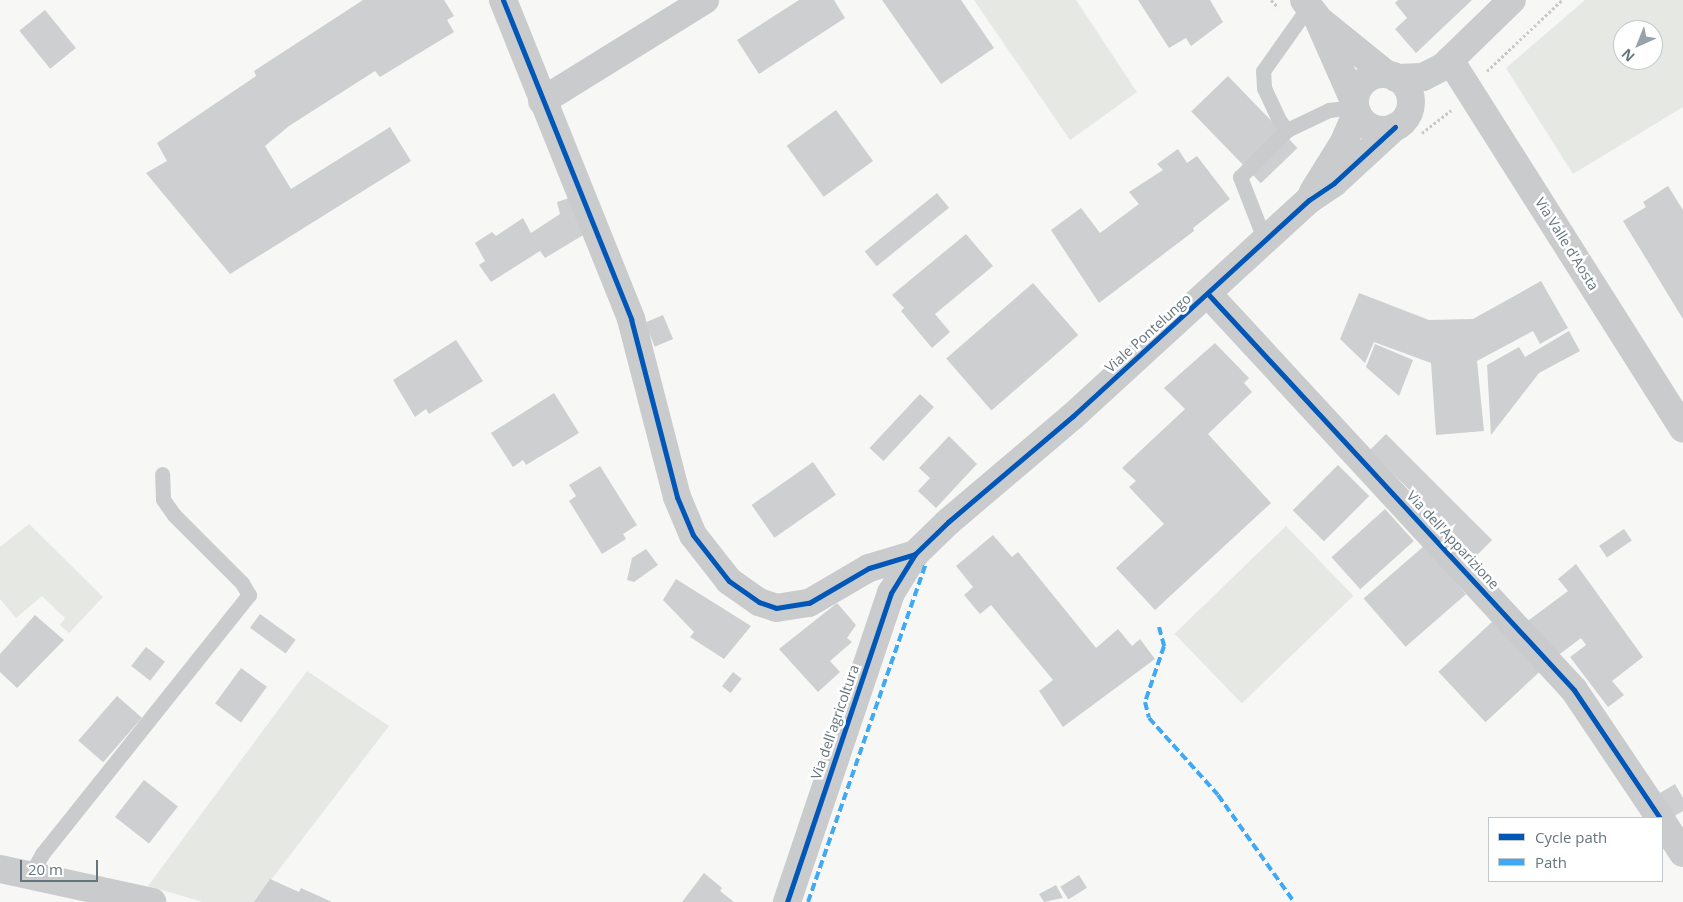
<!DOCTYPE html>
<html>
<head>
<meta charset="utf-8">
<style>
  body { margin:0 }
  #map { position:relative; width:1683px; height:902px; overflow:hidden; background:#f7f7f6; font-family:"Open Sans",sans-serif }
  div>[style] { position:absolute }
  .green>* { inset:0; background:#e6e8e4; transform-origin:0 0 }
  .building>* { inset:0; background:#cdcfd0; transform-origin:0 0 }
  .path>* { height:3px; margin-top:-1.5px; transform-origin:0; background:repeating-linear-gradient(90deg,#c7c8c9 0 2.5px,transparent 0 5px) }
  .service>* { height:15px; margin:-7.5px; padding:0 7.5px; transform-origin:7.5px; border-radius:7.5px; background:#c9cbcc }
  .minor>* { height:28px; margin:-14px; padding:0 14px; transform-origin:14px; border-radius:14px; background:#c9cbcc }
  .tertiary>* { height:28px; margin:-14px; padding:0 14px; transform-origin:14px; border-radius:14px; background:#c9cbcc }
  .tertiary>.ring { margin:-14px; padding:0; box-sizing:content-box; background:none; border:28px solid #c9cbcc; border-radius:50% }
  .quiet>* { height:4px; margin-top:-2px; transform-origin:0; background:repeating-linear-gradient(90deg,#3fa9f5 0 8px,transparent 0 12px) }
  .cycleway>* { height:5px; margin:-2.5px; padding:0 2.5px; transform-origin:2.5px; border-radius:2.5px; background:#0057b8 }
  span { translate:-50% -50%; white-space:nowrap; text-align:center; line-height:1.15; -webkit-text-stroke:5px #fff; paint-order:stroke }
  .street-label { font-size:14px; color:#65757e }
  .legend { position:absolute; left:1488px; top:817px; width:175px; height:65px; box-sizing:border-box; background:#fff; border:1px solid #c1c8cb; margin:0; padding:6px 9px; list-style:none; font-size:15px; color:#65757e }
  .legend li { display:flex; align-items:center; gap:10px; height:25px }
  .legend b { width:25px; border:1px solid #c1c8cb }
  .north { position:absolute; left:1613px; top:20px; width:50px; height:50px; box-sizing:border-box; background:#fff; border:1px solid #c1c8cb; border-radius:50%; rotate:224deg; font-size:14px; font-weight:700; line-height:20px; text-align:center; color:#65757e }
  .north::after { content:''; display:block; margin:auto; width:18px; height:22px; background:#98a2a8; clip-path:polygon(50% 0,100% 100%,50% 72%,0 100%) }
  .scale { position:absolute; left:20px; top:860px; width:78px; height:22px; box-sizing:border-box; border:2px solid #65757e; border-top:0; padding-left:6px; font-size:15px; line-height:18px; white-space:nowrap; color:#65757e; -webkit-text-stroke:4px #fff; paint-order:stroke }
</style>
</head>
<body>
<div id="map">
  <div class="green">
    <i style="clip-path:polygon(974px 0,1076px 0,1137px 92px,1070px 140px)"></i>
    <i style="clip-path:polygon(evenodd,1585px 0,1683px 0,1683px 107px,1573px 174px,1506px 68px,1585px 0,1623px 30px,1653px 30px,1653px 60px,1623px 60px,1623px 30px)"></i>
    <i style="clip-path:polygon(29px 524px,103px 597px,69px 633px,60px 625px,65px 618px,42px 596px,16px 618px,0 599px,0 547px)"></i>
    <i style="left:1286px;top:526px;width:97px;height:155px;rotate:46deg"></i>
    <i style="clip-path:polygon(307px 671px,389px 726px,254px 902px,203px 902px,148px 886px)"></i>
  </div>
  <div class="building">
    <i style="clip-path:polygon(363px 0,444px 0,454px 16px,447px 20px,454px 32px,380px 77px,375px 71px,289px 126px,265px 146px,291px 189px,390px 127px,411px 161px,230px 274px,146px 173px,167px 161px,157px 143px,256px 76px,254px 71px)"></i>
    <i style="clip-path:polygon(799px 0,834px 0,845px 18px,759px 74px,737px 40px)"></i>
    <i style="clip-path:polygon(882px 0,961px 0,994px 48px,941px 84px)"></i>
    <i style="clip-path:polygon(1138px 0,1210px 0,1223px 22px,1191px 46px,1186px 38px,1169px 48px)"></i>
    <i style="clip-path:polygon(1398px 0,1472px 0,1416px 53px,1395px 29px,1407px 18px,1395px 3px)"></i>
    <i style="left:45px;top:10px;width:49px;height:33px;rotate:51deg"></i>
    <i style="left:1228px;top:76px;width:100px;height:51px;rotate:46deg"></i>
    <i style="left:836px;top:110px;width:63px;height:61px;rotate:54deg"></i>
    <i style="clip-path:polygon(1178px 149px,1187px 163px,1197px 156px,1230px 199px,1193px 228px,1194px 231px,1099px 303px,1051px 230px,1081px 208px,1100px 233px,1139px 204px,1129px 192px,1163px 170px,1157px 164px)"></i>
    <i style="clip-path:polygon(1668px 186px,1683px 210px,1683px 319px,1623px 221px,1646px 207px,1643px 202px)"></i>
    <i style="left:937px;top:193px;width:19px;height:93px;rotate:51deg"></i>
    <i style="clip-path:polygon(575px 196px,590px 231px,545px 258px,540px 251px,491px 282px,479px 265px,485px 261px,475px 243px,492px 232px,496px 236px,523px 218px,531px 233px,560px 214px,557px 202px)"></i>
    <i style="clip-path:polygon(966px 234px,993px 266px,935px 314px,950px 332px,932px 348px,901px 311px,904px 308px,892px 295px)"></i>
    <i style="clip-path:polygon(1541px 281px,1568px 328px,1540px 344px,1533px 331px,1477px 361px,1484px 431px,1436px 435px,1431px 363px,1374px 342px,1365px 363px,1340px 339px,1359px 293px,1429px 320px,1473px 319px)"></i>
    <i style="left:1033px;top:283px;width:69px;height:115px;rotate:49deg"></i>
    <i style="left:663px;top:315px;width:26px;height:20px;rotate:67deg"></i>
    <i style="clip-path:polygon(1569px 331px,1580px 351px,1539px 373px,1491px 435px,1487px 365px,1519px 347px,1525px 357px)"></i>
    <i style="clip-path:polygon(456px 340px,483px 381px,429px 414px,426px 409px,415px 417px,393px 380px)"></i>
    <i style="clip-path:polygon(1215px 343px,1249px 378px,1244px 383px,1252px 392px,1208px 434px,1271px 503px,1155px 610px,1116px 568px,1164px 524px,1129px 487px,1136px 481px,1122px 468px,1185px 409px,1164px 388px)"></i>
    <i style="clip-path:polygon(1375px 344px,1413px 360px,1399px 396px,1366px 367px)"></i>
    <i style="clip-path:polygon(554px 393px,579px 433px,526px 465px,523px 460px,513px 467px,491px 433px)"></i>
    <i style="left:920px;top:394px;width:19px;height:74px;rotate:43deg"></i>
    <i style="left:1386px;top:434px;width:150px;height:23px;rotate:45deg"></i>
    <i style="clip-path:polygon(949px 436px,977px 464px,936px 508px,918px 491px,930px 478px,919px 468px)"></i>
    <i style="left:813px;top:462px;width:40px;height:75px;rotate:55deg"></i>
    <i style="left:1338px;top:465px;width:44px;height:64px;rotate:45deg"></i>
    <i style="clip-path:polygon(600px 466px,637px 525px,623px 534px,626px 539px,602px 554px,569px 501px,576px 496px,569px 485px)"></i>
    <i style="left:1385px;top:509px;width:43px;height:72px;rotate:48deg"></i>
    <i style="left:1624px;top:529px;width:14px;height:30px;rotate:56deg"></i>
    <i style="clip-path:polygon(993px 535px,1012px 557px,1018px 552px,1096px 648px,1118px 629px,1132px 646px,1140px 639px,1155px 659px,1063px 727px,1039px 691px,1053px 680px,991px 605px,980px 614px,964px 595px,973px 587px,956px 566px)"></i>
    <i style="left:1424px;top:546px;width:64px;height:80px;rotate:49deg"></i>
    <i style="clip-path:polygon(646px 549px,658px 565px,634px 582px,627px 580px,632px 558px)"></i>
    <i style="clip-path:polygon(1576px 564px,1643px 657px,1612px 681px,1624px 695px,1608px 707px,1570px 657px,1586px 645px,1581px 638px,1552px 660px,1525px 623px,1568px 591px,1558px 579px)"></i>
    <i style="clip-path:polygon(676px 579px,751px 626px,724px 659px,690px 637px,694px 632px,663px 600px)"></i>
    <i style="clip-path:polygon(837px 603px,856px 625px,847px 638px,852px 642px,830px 661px,840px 672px,818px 692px,779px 649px)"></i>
    <i style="left:260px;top:614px;width:44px;height:17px;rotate:36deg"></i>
    <i style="clip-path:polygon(35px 615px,64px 640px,17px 688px,0 672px,0 654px)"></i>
    <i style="left:1494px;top:620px;width:69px;height:76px;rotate:47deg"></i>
    <i style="left:146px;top:647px;width:24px;height:24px;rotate:38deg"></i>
    <i style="left:241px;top:668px;width:32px;height:44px;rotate:36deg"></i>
    <i style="left:733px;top:672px;width:11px;height:18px;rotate:38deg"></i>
    <i style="left:117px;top:696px;width:33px;height:59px;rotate:41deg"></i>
    <i style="left:144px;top:780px;width:43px;height:47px;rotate:38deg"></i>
    <i style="clip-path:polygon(1675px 784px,1683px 798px,1683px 811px,1668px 820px,1655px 796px)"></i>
    <i style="clip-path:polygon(704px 873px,722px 888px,720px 891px,734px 902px,682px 902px)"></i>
    <i style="left:1079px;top:875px;width:15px;height:22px;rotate:58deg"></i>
    <i style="clip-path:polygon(270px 879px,299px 892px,301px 888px,332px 902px,254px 902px)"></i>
    <i style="clip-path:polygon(1056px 885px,1063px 898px,1044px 902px,1039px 894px)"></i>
  </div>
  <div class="path">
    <i style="left:1271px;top:0;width:10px;rotate:45deg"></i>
    <i style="left:1487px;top:71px;width:103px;rotate:-43.4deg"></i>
    <i style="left:1422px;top:133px;width:37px;rotate:-38deg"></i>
  </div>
  <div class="service">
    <i style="left:1287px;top:130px;width:13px;rotate:-129deg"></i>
    <i style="left:1279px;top:120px;width:35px;rotate:-115deg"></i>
    <i style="left:1264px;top:88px;width:17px;rotate:-93deg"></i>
    <i style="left:1263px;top:71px;width:80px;rotate:-54.7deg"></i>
    <i style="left:1265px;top:241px;width:69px;rotate:-111.3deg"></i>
    <i style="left:1240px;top:177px;width:66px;rotate:-45deg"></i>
    <i style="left:1287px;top:130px;width:47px;rotate:-25.5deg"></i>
    <i style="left:1329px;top:110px;width:26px;rotate:-7deg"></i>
    <i style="left:30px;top:875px;width:24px;rotate:-60deg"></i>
    <i style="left:42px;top:854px;width:332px;rotate:-51.4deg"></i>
    <i style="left:249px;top:595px;width:14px;rotate:-120deg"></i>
    <i style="left:242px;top:583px;width:96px;rotate:-135deg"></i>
    <i style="left:174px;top:515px;width:19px;rotate:-125deg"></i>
    <i style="left:163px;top:499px;width:25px;rotate:-92deg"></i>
  </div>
  <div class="minor">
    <i style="left:503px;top:0;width:344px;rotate:68.1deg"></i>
    <i style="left:631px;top:319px;width:184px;rotate:75.5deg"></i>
    <i style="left:677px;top:497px;width:41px;rotate:67.2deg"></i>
    <i style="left:693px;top:535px;width:58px;rotate:52deg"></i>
    <i style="left:729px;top:581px;width:37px;rotate:35deg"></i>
    <i style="left:759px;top:602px;width:18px;rotate:19deg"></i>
    <i style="left:776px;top:608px;width:33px;rotate:-9deg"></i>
    <i style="left:809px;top:603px;width:69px;rotate:-30.3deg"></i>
    <i style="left:869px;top:568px;width:48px;rotate:-16.9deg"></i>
    <i style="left:1304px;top:0;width:21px;rotate:53deg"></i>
    <i style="left:1317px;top:17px;width:94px;rotate:66.2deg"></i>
    <i style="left:1322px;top:22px;width:82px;rotate:39.1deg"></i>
    <i style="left:1450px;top:60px;width:436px;rotate:57.7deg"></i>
    <i style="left:542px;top:101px;width:192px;rotate:-31.8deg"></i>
    <i style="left:1208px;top:294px;width:539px;rotate:47.25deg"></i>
    <i style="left:1574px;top:690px;width:154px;rotate:56.1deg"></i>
    <i style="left:1662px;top:821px;width:38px;rotate:57deg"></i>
    <i style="left:0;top:869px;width:156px;rotate:12.2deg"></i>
  </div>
  <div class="tertiary">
    <i class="ring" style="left:1355px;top:74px;width:28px;height:28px"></i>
    <i style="left:1396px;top:78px;width:27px;rotate:-2deg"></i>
    <i style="left:1423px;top:77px;width:22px;rotate:-27deg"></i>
    <i style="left:1443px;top:67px;width:96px;rotate:-44.2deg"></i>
    <i style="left:1313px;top:192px;width:59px;rotate:-58.2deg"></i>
    <i style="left:1344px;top:142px;width:33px;rotate:-67deg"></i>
    <i style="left:787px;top:902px;width:326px;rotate:-71.4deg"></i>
    <i style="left:891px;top:593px;width:46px;rotate:-58.4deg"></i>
    <i style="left:915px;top:554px;width:46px;rotate:-44.1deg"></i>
    <i style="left:948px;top:522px;width:164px;rotate:-40.3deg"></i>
    <i style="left:1073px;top:416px;width:320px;rotate:-42.5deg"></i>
    <i style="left:1309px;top:200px;width:30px;rotate:-34deg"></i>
    <i style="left:1334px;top:183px;width:83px;rotate:-42.6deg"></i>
  </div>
  <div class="quiet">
    <i style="left:1159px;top:627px;width:20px;rotate:75deg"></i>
    <i style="left:1164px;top:646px;width:59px;rotate:108.7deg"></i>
    <i style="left:1145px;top:702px;width:16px;rotate:76deg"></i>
    <i style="left:1149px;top:718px;width:103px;rotate:48.1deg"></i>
    <i style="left:1218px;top:795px;width:131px;rotate:54.6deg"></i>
    <i style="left:808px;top:902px;width:359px;rotate:-70.8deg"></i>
  </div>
  <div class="cycleway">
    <i style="left:503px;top:0;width:344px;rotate:68.1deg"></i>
    <i style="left:631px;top:319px;width:184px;rotate:75.5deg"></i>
    <i style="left:677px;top:497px;width:41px;rotate:67.2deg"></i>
    <i style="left:693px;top:535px;width:58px;rotate:52deg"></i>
    <i style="left:729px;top:581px;width:37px;rotate:35deg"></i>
    <i style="left:759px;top:602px;width:18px;rotate:19deg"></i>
    <i style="left:776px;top:608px;width:33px;rotate:-9deg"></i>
    <i style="left:809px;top:603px;width:69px;rotate:-30.3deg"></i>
    <i style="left:869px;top:568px;width:48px;rotate:-16.9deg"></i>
    <i style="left:1208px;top:294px;width:539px;rotate:47.25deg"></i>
    <i style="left:1574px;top:690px;width:154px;rotate:56.1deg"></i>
    <i style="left:787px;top:902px;width:326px;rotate:-71.4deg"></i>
    <i style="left:891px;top:593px;width:46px;rotate:-58.4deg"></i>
    <i style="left:915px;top:554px;width:46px;rotate:-44.1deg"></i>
    <i style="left:948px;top:522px;width:164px;rotate:-40.3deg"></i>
    <i style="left:1073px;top:416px;width:320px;rotate:-42.5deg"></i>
    <i style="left:1309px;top:200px;width:30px;rotate:-34deg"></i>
    <i style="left:1334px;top:183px;width:83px;rotate:-42.6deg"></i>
  </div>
  <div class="street-label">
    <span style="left:1567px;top:244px;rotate:58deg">Via Valle d'Aosta</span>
    <span style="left:1148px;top:333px;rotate:-42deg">Viale Pontelungo</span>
    <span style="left:1453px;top:540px;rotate:47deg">Via dell'Apparizione</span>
    <span style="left:835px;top:722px;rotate:-71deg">Via dell'agricoltura</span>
  </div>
  <ul class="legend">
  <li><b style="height:6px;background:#0057b8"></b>Cycle path</li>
  <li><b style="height:6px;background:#3fa9f5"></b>Path</li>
  </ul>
  <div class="north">N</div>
  <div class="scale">20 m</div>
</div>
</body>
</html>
